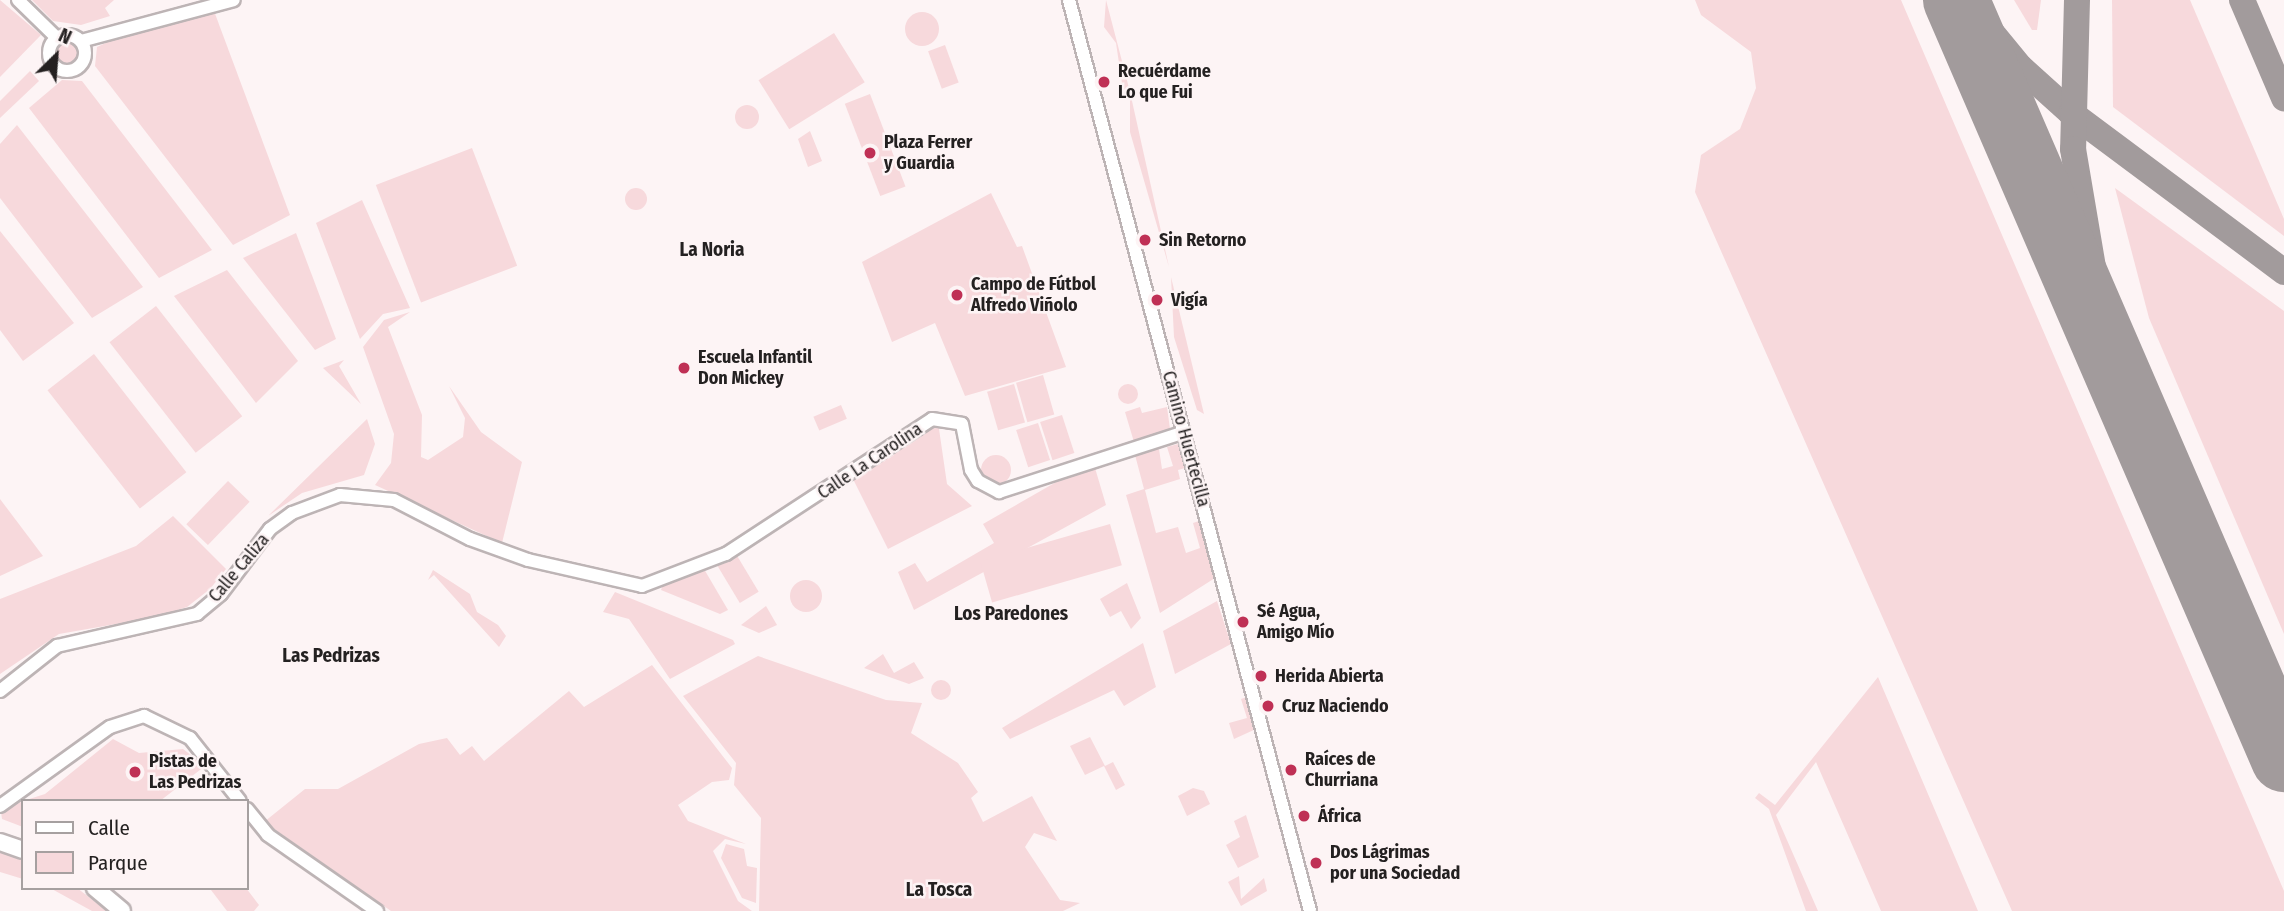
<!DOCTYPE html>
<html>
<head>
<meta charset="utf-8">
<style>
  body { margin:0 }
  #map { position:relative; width:2284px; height:911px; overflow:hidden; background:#fdf4f5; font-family:"Fira Sans Condensed",sans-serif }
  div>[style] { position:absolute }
  .green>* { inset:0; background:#f7d9dc; transform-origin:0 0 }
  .round { border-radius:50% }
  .taxiway>* { height:26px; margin:-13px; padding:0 13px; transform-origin:13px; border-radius:13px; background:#a29b9c }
  .runway>* { height:66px; margin:-33px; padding:0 33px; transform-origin:33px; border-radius:33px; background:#a29b9c }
  .roads { filter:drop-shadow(2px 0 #bdb4b5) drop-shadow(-2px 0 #bdb4b5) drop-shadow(0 2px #bdb4b5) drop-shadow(0 -2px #bdb4b5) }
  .minor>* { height:12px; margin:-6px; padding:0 6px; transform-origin:6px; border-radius:6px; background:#fff }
  .minor>.ring { margin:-6px; padding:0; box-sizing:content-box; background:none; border:12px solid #fff; border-radius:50% }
  .major>* { height:16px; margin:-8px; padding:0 8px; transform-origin:8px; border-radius:8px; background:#fff }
  .dots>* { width:19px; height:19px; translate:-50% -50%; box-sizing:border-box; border:4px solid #fdf4f5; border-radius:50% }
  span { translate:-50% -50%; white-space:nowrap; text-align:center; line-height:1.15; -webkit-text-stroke:5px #fdf4f5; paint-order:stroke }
  .poi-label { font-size:18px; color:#242121; font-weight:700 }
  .left { translate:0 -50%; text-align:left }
  .street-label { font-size:18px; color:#242121 }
  .neighbourhood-label { font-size:19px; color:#242121; font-weight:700 }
  .legend { position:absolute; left:21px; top:799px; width:228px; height:91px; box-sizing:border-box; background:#fdf4f5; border:2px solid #a6a0a0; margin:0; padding:9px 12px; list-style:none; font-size:21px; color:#242121 }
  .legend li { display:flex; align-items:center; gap:14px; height:35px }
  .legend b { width:35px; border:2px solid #a6a0a0 }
  .north { position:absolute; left:21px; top:21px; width:70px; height:70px; -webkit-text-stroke:5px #fdf4f5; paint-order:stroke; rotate:25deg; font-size:19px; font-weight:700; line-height:28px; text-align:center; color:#242121 }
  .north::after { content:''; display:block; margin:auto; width:24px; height:32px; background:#242121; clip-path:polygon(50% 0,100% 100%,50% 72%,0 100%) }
</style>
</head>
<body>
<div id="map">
  <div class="green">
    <i style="clip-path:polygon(0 0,41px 35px,0 77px)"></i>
    <i style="clip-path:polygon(32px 0,114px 0,105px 8px,110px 16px,81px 25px,53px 21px)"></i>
    <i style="clip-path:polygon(1106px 0,1129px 88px,1123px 90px,1116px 43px,1104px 27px)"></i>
    <i style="clip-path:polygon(1695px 0,1901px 0,2284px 891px,2284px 911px,2012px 911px,1695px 192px,1701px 155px,1740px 129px,1756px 88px,1751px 52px,1701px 15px)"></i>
    <i style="clip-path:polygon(2014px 0,2041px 0,2037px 30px,2032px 30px)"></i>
    <i style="clip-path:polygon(2112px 0,2190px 0,2284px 219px,2284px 236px,2113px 107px)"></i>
    <i style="clip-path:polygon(214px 11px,290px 215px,233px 245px,95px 66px,97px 47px,133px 30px)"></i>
    <i class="round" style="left:905px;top:12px;width:34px;height:34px"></i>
    <i style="left:834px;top:33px;width:58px;height:89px;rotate:58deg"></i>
    <i class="round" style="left:57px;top:42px;width:22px;height:22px"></i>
    <i style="left:945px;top:45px;width:40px;height:18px;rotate:70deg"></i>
    <i style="clip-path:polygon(30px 71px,39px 81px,0 118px,0 101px)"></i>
    <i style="clip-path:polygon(62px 80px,82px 81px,212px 250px,159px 278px,29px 108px)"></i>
    <i style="clip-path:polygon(1130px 92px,1169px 267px,1130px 132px)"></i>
    <i style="left:870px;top:94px;width:99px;height:27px;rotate:69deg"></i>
    <i class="round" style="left:735px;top:105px;width:24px;height:24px"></i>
    <i style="clip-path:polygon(17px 125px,143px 287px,92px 318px,0 198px,0 144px)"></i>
    <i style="clip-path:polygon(810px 131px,822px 161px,808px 167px,798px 139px)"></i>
    <i style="left:472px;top:148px;width:126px;height:103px;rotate:69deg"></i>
    <i class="round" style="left:625px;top:188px;width:22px;height:22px"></i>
    <i style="clip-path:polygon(2115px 188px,2284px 311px,2284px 634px,2149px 318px)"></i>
    <i style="clip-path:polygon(991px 193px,1017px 247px,1022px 246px,1066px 367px,965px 396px,935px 323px,892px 342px,862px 262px)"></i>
    <i style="clip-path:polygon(362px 200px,410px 308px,383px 314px,360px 339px,316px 223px)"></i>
    <i style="clip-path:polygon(0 231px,74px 323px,23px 361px,0 330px)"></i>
    <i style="clip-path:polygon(296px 233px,336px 339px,315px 350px,243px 258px)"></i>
    <i style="clip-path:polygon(227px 270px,298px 361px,256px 403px,174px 296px)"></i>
    <i style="clip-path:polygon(1171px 277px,1204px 414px,1197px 410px,1174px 337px)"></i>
    <i style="left:156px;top:306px;width:140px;height:59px;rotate:52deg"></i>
    <i style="clip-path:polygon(410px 312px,388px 327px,422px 415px,421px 457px,428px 460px,463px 437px,465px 418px,449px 386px,481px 432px,522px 462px,502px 543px,375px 485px,391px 463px,394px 434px,363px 347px,384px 320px)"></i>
    <i style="left:94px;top:354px;width:150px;height:59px;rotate:52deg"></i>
    <i style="clip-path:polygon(344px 360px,339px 366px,361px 404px,323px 368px)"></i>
    <i style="left:1043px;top:375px;width:41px;height:28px;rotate:74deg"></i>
    <i style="left:1014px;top:384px;width:40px;height:28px;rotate:74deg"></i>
    <i class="round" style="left:1118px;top:384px;width:20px;height:20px"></i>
    <i style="left:841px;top:405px;width:15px;height:30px;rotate:67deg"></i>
    <i style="clip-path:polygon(1140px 407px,1142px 413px,1167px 407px,1170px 429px,1134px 442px,1125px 412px)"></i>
    <i style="left:1062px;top:415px;width:40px;height:23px;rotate:72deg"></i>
    <i style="clip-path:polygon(367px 419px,375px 444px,364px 475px,302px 493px,268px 516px)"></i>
    <i style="clip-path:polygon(938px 422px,947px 484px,972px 506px,888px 549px,853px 479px)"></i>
    <i style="left:1038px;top:423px;width:39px;height:23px;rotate:72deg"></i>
    <i style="clip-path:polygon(1178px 444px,1185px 468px,1178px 470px,1180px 479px,1145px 490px,1156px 533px,1178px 527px,1186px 553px,1200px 548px,1193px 523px,1199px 521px,1215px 578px,1160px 613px,1126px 495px,1144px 489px,1135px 455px,1159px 449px,1162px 469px,1173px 466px,1167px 447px)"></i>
    <i class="round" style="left:981px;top:455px;width:30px;height:30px"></i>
    <i style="clip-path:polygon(1095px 468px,1106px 505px,914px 610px,898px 572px,915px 563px,927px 582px,994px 543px,983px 524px,1065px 477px)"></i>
    <i style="left:228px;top:481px;width:30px;height:60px;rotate:44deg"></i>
    <i style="clip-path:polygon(0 499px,43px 556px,0 576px)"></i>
    <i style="clip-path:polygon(173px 516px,226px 569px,210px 589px,187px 607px,156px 617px,59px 634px,0 674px,0 599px,136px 546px)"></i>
    <i style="left:1110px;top:524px;width:43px;height:135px;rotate:74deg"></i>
    <i style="left:736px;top:554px;width:44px;height:22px;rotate:59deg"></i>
    <i style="clip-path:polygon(704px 569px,728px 610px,720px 614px,661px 590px,664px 582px)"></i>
    <i style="clip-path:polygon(433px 570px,470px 594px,477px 612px,498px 625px,506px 636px,499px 647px,434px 575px,428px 580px)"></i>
    <i class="round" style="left:790px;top:580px;width:32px;height:32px"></i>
    <i style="clip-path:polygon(1127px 583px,1141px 618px,1131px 629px,1121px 611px,1110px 617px,1100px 599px)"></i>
    <i style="clip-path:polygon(615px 592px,733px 640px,735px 644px,670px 679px,629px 619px,603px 612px)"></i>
    <i style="clip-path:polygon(1217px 601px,1231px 644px,1175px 674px,1163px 631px)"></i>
    <i style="clip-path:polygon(766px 606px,777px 625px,759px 633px,741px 625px)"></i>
    <i style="clip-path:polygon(1143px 643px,1156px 687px,1124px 706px,1114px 690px,1010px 739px,1002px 728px)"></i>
    <i style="clip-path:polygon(883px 654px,894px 673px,914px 662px,924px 678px,909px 684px,864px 668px)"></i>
    <i style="clip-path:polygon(758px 656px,886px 700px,922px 703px,911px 733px,958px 763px,978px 792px,971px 798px,983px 822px,1032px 796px,1057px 841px,1034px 833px,1025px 847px,1060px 900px,1080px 903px,1063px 911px,759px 911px,761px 818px,734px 785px,736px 763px,683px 696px)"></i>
    <i style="clip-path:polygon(652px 665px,732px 768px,729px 780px,712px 782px,678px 805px,688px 821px,746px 844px,725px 839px,713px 851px,738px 901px,752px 911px,391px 911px,264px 822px,305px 789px,338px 789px,419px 744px,447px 738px,460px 755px,472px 746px,484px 761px,569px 691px,584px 707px)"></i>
    <i style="clip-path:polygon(1878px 677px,1978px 911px,1881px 911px,1816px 762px,1776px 815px,1818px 911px,1806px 911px,1769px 809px,1755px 798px,1759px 793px,1775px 805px)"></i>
    <i class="round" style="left:931px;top:680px;width:20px;height:20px"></i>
    <i style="clip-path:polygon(1247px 697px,1256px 729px,1234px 739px,1229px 723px,1247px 718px,1241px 699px)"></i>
    <i style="clip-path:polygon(1090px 737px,1105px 766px,1113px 762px,1125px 785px,1116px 790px,1104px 766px,1085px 775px,1070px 746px)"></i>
    <i style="clip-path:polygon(113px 739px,139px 753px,183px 749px,205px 766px,160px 801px,23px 801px,45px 794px)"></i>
    <i style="clip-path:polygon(1193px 788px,1204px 791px,1210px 804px,1187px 816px,1178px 796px)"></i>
    <i style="clip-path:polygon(23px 801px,23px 827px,2px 819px,1px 812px)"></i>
    <i style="clip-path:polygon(1246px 815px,1259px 857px,1238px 868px,1226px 845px,1240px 837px,1234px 821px)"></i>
    <i style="clip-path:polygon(726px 844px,744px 849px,747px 866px,757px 868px,756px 903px,742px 898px,721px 858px)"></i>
    <i style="clip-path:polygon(0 851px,23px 859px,23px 879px,0 872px)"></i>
    <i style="clip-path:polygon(1239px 876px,1241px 899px,1264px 878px,1267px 891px,1241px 906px,1228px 882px)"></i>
    <i style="clip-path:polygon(50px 888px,77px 888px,107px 911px,92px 911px)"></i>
    <i style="clip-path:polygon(246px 888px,259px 905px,254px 911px,227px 911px,211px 890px)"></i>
  </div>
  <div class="taxiway">
    <i style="left:1965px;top:0;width:87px;rotate:50.6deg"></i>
    <i style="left:2020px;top:67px;width:69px;rotate:42deg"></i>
    <i style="left:2071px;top:113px;width:266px;rotate:36.7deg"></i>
    <i style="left:2077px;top:0;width:149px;rotate:91.5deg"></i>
    <i style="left:2073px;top:149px;width:203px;rotate:80.4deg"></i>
    <i style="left:2242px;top:0;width:107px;rotate:66.8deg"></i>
  </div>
  <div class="runway">
    <i style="left:1956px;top:0;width:827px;rotate:66.63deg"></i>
  </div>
  <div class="roads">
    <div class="minor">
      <i style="left:18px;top:0;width:54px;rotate:44.3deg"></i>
      <i style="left:1069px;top:0;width:942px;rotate:75.18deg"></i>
      <i class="ring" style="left:49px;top:35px;width:24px;height:24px"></i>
      <i style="left:81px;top:41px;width:158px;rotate:-15deg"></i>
      <i style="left:0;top:691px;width:73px;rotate:-38.3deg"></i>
      <i style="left:57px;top:646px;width:144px;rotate:-12.9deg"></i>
      <i style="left:197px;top:614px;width:31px;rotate:-40deg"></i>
      <i style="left:221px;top:594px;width:81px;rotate:-53deg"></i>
      <i style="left:270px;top:529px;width:27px;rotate:-36deg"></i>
      <i style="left:292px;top:513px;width:51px;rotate:-20.6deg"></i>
      <i style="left:340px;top:495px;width:54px;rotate:5.3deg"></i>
      <i style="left:394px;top:500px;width:85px;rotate:27.2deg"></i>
      <i style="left:470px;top:539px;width:62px;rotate:19.9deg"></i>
      <i style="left:528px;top:560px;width:117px;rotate:12.8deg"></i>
      <i style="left:642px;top:586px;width:90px;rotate:-20.9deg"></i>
      <i style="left:726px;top:554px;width:246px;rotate:-33.2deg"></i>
      <i style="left:932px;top:419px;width:30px;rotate:9deg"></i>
      <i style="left:962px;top:424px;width:47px;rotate:78.9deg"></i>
      <i style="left:971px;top:470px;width:13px;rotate:58deg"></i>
      <i style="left:978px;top:481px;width:24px;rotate:28deg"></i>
      <i style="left:999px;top:492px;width:195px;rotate:-17.9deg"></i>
      <i style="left:0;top:806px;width:135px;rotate:-35.7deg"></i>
      <i style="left:110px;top:727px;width:36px;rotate:-18deg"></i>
      <i style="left:144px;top:716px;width:51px;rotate:25.6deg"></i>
      <i style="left:190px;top:738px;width:80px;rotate:51.6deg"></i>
      <i style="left:247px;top:809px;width:33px;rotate:51deg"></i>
      <i style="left:268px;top:835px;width:133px;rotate:34.9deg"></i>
    </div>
    <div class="major">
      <i style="left:0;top:842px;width:24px;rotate:19deg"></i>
      <i style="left:95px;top:888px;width:35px;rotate:40deg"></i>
    </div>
  </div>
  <div class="dots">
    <i style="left:1104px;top:82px;background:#bf3055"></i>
    <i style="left:870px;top:153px;background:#bf3055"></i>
    <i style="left:1145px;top:240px;background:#bf3055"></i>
    <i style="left:957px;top:295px;background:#bf3055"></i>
    <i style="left:1157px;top:300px;background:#bf3055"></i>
    <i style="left:684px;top:368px;background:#bf3055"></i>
    <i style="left:1243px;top:622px;background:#bf3055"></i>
    <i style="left:1261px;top:676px;background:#bf3055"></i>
    <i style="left:1268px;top:706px;background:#bf3055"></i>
    <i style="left:1291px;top:770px;background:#bf3055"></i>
    <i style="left:135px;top:772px;background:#bf3055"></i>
    <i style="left:1304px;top:816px;background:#bf3055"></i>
    <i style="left:1316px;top:863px;background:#bf3055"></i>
  </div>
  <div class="poi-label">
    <span class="left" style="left:1118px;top:82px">Recuérdame<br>Lo que Fui</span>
    <span class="left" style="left:884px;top:153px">Plaza Ferrer<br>y Guardia</span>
    <span class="left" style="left:1159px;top:240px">Sin Retorno</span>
    <span class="left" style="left:971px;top:295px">Campo de Fútbol<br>Alfredo Viñolo</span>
    <span class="left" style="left:1171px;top:300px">Vigía</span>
    <span class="left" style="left:698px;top:368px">Escuela Infantil<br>Don Mickey</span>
    <span class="left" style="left:1257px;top:622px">Sé Agua,<br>Amigo Mío</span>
    <span class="left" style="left:1275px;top:676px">Herida Abierta</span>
    <span class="left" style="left:1282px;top:706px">Cruz Naciendo</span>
    <span class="left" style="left:1305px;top:770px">Raíces de<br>Churriana</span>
    <span class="left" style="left:149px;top:772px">Pistas de<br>Las Pedrizas</span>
    <span class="left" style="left:1318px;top:816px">África</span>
    <span class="left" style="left:1330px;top:863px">Dos Lágrimas<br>por una Sociedad</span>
  </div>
  <div class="street-label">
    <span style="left:1186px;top:439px;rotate:75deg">Camino Huertecilla</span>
    <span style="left:870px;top:461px;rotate:-34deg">Calle La Carolina</span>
    <span style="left:239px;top:568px;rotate:-50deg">Calle Caliza</span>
  </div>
  <div class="neighbourhood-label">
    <span style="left:712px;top:250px">La Noria</span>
    <span style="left:1011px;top:614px">Los Paredones</span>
    <span style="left:331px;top:656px">Las Pedrizas</span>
    <span style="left:939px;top:890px">La Tosca</span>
  </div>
  <ul class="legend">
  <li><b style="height:9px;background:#fff"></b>Calle</li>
  <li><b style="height:19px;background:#f7d9dc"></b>Parque</li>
  </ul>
  <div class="north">N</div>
</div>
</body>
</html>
